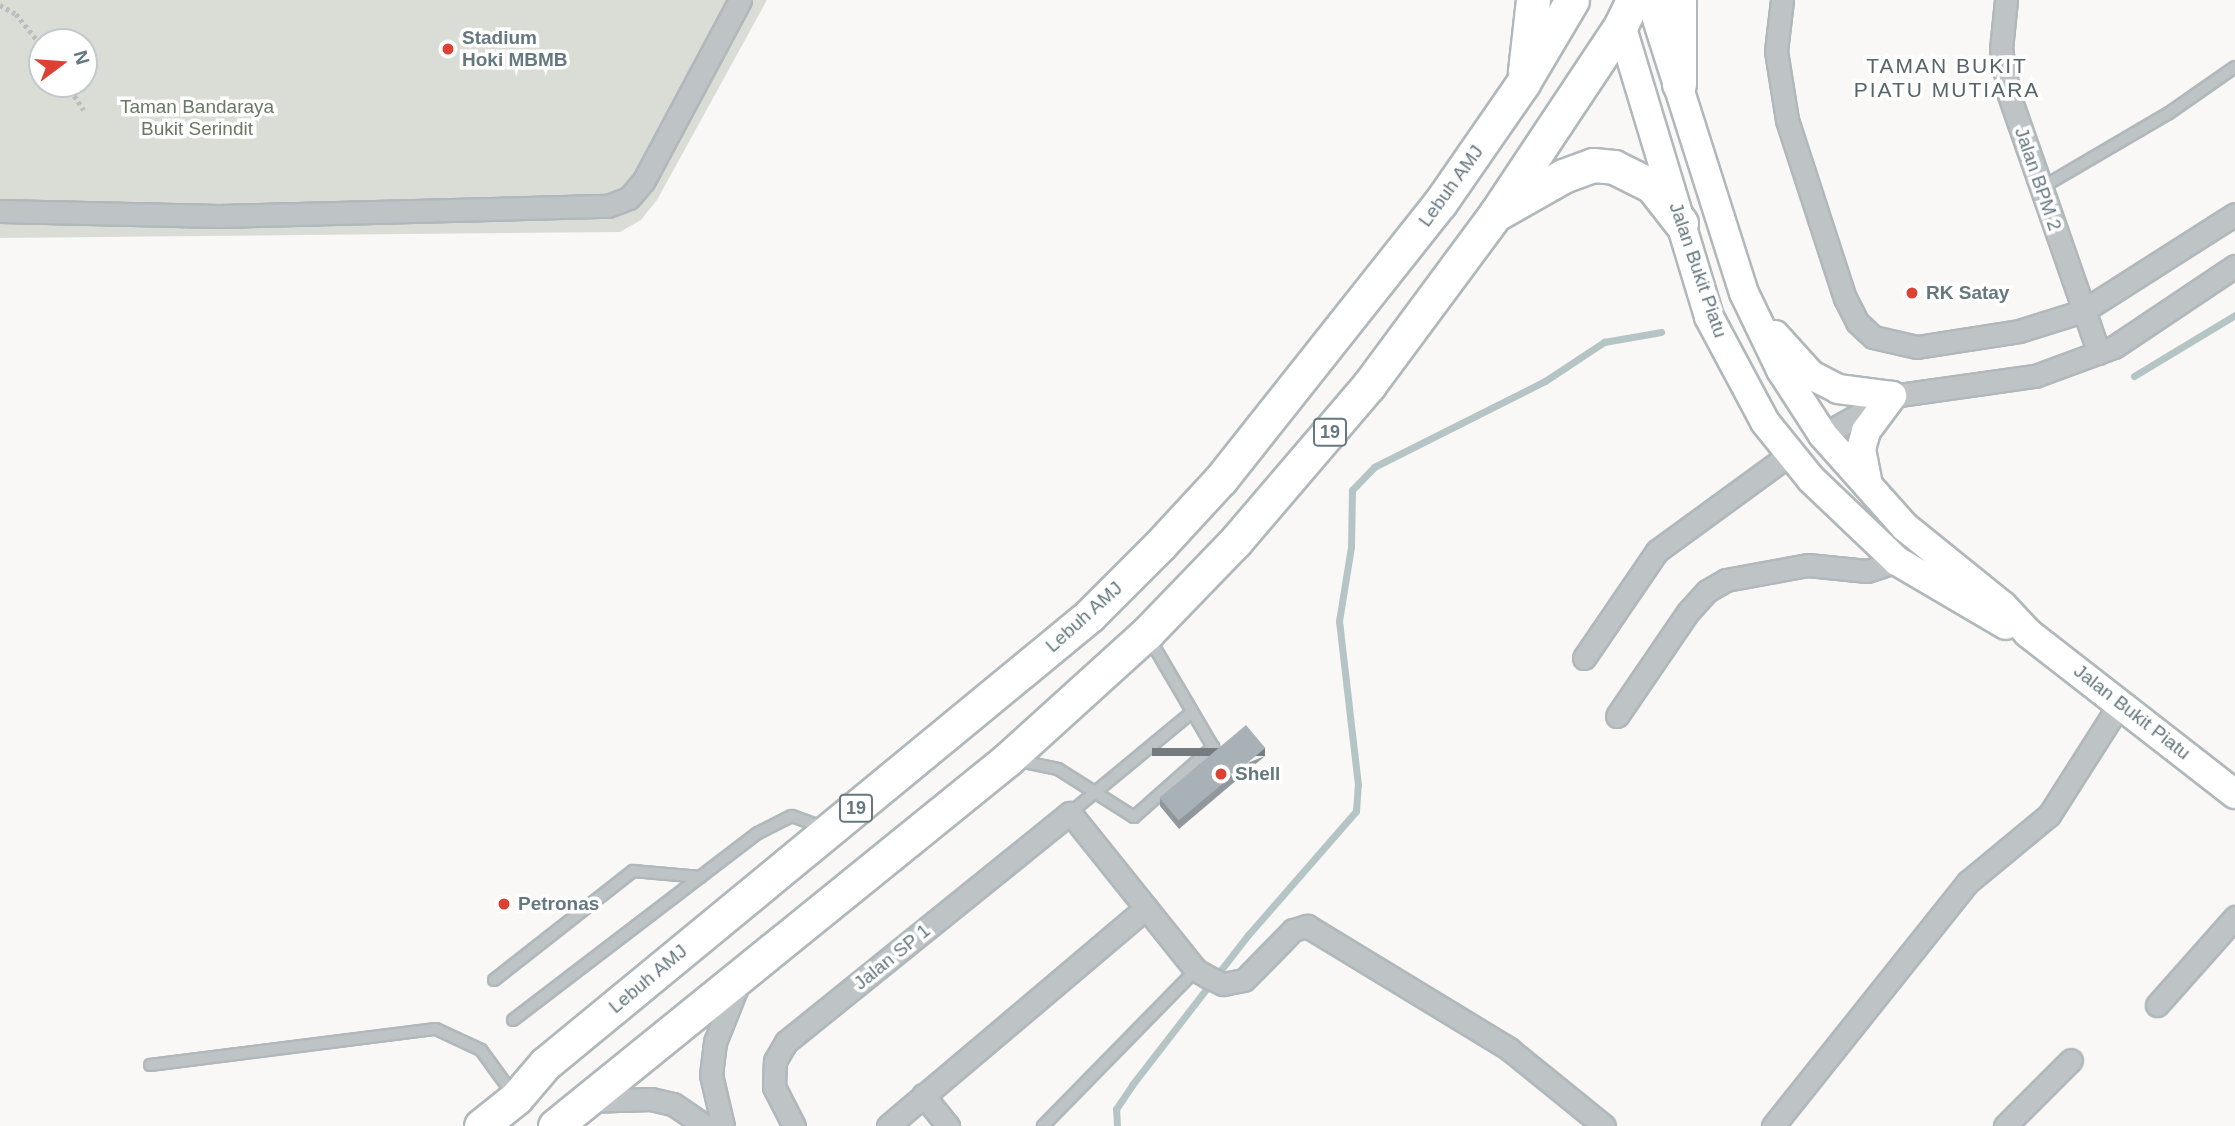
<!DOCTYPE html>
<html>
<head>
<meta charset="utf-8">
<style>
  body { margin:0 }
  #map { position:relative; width:2235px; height:1126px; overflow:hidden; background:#f9f8f6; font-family:Arial,sans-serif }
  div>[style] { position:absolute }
  .green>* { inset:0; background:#daddd6 }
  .stream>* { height:7px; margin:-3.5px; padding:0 3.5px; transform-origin:3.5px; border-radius:3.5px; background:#b5c5c6 }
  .path>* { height:4.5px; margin-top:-2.25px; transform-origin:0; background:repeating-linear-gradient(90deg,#b9bdbf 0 3.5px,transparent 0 7px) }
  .roads { filter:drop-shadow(2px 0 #b0b8bb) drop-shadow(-2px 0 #b0b8bb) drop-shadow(0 2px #b0b8bb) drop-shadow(0 -2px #b0b8bb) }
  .service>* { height:10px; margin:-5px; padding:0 5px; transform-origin:5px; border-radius:5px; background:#bec4c6 }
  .minor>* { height:21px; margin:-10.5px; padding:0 10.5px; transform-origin:10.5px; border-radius:10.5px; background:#bec4c6 }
  .secondary>* { height:28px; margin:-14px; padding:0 14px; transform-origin:14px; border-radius:14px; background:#fff }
  .trunk>* { height:33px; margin:-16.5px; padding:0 16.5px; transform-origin:16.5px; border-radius:16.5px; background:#fff }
  .wall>* { inset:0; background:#90989d }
  .shaded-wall>* { inset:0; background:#757c7f; transform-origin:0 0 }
  .building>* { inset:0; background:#a7b1b6; transform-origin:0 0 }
  .dots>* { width:19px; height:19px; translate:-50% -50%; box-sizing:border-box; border:4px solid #fff; border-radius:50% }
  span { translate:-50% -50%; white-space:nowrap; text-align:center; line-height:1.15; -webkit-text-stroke:7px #fff; paint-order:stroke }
  .shield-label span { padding:2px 5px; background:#fff; border:2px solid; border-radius:5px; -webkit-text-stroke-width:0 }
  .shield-label { font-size:18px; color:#657880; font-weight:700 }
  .poi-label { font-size:19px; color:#657880; font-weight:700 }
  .left { translate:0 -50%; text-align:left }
  .park-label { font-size:19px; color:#6a7864 }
  .street-label { font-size:19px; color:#657880 }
  .neighbourhood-label { font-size:21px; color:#57656b; letter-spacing:2px }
  .north { position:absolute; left:28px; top:28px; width:70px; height:70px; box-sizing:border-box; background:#fff; border:2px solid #c1c9cc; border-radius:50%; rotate:74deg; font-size:19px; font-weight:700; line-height:28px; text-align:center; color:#657880 }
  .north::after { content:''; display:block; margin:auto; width:24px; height:32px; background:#dc4133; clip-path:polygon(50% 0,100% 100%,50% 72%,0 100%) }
</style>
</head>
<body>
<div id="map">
  <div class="green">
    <i style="clip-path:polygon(evenodd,0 0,767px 0,657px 200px,641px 220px,620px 232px,0 238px,0 0,42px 42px,84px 42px,84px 84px,42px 84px,42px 42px)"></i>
  </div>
  <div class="stream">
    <i style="left:2134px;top:376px;width:118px;rotate:-31.1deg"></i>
    <i style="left:1117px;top:1126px;width:17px;rotate:-93deg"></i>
    <i style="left:1116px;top:1109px;width:29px;rotate:-56deg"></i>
    <i style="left:1132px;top:1085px;width:190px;rotate:-52.3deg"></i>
    <i style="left:1248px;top:935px;width:164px;rotate:-48.9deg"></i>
    <i style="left:1356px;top:811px;width:26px;rotate:-86deg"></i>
    <i style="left:1358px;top:785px;width:165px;rotate:-96.6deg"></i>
    <i style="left:1339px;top:621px;width:75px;rotate:-80.8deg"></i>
    <i style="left:1351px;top:547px;width:57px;rotate:-89deg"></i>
    <i style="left:1352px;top:490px;width:32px;rotate:-46deg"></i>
    <i style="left:1374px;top:467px;width:191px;rotate:-26.7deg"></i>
    <i style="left:1545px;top:381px;width:71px;rotate:-33.5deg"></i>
    <i style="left:1604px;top:342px;width:58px;rotate:-10deg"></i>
  </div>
  <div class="path">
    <i style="left:0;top:5px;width:18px;rotate:29deg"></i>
    <i style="left:16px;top:14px;width:41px;rotate:50.9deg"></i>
    <i style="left:67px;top:84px;width:31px;rotate:57deg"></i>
  </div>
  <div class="roads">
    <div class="service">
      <i style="left:2041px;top:188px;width:148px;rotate:-30.4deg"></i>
      <i style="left:2169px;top:113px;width:80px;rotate:-34.9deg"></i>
      <i style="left:1015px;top:760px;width:44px;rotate:11.8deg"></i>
      <i style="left:1058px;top:769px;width:90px;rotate:32.3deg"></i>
      <i style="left:1134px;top:817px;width:106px;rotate:-41.5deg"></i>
      <i style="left:1213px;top:747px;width:129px;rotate:-120.4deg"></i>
      <i style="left:1070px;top:813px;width:158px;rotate:-39.6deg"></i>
      <i style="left:494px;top:980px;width:177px;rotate:-38.1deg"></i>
      <i style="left:633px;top:871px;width:68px;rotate:5deg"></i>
      <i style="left:513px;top:1020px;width:308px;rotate:-37.4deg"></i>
      <i style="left:758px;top:833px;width:38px;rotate:-27deg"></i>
      <i style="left:792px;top:816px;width:32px;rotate:20deg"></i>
      <i style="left:150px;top:1065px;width:288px;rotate:-7.2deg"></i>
      <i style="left:436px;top:1029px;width:50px;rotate:25deg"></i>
      <i style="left:481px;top:1050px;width:54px;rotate:54deg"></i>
      <i style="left:1043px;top:1126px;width:219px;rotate:-45.6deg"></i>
    </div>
    <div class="minor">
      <i style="left:1782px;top:0;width:51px;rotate:96.7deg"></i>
      <i style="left:1776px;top:51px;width:70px;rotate:80.9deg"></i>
      <i style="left:1787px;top:120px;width:187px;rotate:72deg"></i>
      <i style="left:1845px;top:298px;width:27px;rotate:63deg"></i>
      <i style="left:1857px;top:322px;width:22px;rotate:43deg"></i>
      <i style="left:1873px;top:337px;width:45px;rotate:12.8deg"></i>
      <i style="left:1917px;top:347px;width:103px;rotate:-8.9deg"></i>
      <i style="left:2019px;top:331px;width:67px;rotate:-17.4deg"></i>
      <i style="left:2083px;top:311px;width:180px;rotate:-32.5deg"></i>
      <i style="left:2006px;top:0;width:49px;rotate:95.8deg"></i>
      <i style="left:2001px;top:49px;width:47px;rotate:80.1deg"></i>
      <i style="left:2009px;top:95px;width:273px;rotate:70.8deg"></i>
      <i style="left:0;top:211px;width:219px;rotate:1.3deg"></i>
      <i style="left:219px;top:216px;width:389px;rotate:-1.5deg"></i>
      <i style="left:608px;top:206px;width:22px;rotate:-21deg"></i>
      <i style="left:629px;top:198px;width:23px;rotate:-50deg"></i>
      <i style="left:644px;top:180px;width:204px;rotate:-61.9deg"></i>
      <i style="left:1823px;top:435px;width:79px;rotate:-29.5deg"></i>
      <i style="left:1892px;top:396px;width:144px;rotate:-8deg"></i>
      <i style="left:2035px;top:376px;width:84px;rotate:-20.2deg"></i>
      <i style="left:2114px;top:347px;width:146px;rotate:-33.8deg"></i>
      <i style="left:1584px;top:658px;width:130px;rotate:-55.7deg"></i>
      <i style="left:1657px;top:551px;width:165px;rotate:-36.1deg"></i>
      <i style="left:1617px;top:716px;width:126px;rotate:-55.7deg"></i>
      <i style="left:1688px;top:612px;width:28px;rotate:-48deg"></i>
      <i style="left:1707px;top:591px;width:22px;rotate:-30deg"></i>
      <i style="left:1726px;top:580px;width:83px;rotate:-10.4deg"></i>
      <i style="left:1808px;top:565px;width:59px;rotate:5.8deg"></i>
      <i style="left:1867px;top:571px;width:32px;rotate:-18deg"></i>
      <i style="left:2157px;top:1005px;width:118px;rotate:-48.4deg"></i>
      <i style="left:923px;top:1095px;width:40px;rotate:51deg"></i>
      <i style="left:586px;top:1101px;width:65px;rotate:-1.8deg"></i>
      <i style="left:651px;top:1099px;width:23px;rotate:13deg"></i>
      <i style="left:673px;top:1104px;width:40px;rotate:34deg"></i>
      <i style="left:723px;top:1126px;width:52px;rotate:-103.2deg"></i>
      <i style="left:711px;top:1075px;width:33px;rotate:-83deg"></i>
      <i style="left:715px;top:1042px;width:65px;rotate:-68.2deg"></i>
      <i style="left:794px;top:1126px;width:44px;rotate:-117.1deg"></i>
      <i style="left:774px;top:1087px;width:26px;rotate:-88deg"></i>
      <i style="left:775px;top:1061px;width:22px;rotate:-60deg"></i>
      <i style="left:786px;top:1042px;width:365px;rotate:-38.9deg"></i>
      <i style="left:1070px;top:813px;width:201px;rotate:51.3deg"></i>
      <i style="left:1196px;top:970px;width:14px;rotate:30deg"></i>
      <i style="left:1208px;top:977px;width:17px;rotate:25deg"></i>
      <i style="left:1223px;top:984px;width:21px;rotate:-11deg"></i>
      <i style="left:1244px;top:980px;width:70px;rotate:-45.6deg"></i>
      <i style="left:1293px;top:930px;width:15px;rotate:-16deg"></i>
      <i style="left:1307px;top:926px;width:237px;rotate:31.3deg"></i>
      <i style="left:1509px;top:1049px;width:122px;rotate:39deg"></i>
      <i style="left:888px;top:1126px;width:338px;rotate:-40.2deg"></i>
      <i style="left:1773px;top:1126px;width:312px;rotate:-51.4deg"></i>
      <i style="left:1968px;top:882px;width:105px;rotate:-39.6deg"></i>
      <i style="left:2049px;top:815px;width:134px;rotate:-57.5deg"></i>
      <i style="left:2005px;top:1126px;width:93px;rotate:-45deg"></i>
    </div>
    <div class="secondary">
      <i style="left:1651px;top:0;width:307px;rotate:72.4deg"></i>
      <i style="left:1744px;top:293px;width:85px;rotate:64.3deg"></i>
      <i style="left:1781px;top:370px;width:77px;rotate:57.1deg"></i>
      <i style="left:1823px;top:435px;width:123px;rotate:48.3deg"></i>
      <i style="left:1905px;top:527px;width:126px;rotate:38.9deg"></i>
      <i style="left:2003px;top:606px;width:37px;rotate:47deg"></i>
      <i style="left:2028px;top:633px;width:262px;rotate:37.9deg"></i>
      <i style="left:1621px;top:25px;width:305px;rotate:73.2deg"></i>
      <i style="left:1709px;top:317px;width:119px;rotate:61.9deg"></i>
      <i style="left:1765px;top:422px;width:73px;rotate:51.1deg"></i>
      <i style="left:1811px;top:479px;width:119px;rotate:43.6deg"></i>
      <i style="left:1897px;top:561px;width:126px;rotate:30.4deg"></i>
      <i style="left:1775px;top:335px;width:54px;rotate:48deg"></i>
      <i style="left:1811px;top:375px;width:30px;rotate:27deg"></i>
      <i style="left:1838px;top:389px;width:54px;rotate:7.4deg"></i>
      <i style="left:1868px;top:485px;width:37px;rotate:-101deg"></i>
      <i style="left:1861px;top:449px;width:19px;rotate:-74deg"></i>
      <i style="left:1866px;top:431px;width:44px;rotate:-53.4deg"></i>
    </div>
    <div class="trunk">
      <i style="left:1525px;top:71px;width:71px;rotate:-83.6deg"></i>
      <i style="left:1679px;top:84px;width:84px;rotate:-90deg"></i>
      <i style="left:1500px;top:212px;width:73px;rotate:-29.7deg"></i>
      <i style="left:1563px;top:176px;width:32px;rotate:-20deg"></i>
      <i style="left:1593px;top:165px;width:21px;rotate:5deg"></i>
      <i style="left:1614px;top:167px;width:42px;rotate:26.6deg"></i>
      <i style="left:1652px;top:186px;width:47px;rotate:51.9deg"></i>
      <i style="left:481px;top:1126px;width:45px;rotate:-38.7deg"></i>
      <i style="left:516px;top:1098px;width:45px;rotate:-49.5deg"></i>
      <i style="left:545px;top:1064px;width:705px;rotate:-39.47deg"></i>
      <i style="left:1089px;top:616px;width:100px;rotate:-45deg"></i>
      <i style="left:1160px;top:545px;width:90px;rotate:-47.3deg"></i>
      <i style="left:1221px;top:479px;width:352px;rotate:-51.6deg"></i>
      <i style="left:1440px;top:203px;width:146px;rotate:-55.3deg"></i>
      <i style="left:1523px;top:83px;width:96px;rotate:-59.4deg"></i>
      <i style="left:555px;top:1126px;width:583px;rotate:-39.01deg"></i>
      <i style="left:1008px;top:759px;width:188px;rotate:-42.2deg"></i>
      <i style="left:1147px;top:633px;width:127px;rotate:-46deg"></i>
      <i style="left:1235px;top:542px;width:206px;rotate:-49.5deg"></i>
      <i style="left:1369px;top:385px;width:212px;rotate:-53.5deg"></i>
      <i style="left:1495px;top:215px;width:228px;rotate:-56.4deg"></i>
      <i style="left:1621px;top:25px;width:28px;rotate:-64deg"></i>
    </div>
  </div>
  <div class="wall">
    <i style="clip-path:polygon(1265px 756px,1179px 829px,1160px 806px,1160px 798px)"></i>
  </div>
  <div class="shaded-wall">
    <i style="left:1265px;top:748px;width:8px;height:113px;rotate:90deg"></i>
  </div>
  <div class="building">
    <i style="left:1246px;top:725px;width:30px;height:113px;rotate:50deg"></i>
  </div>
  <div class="dots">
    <i style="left:448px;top:49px;background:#dc4133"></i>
    <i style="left:1912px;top:293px;background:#dc4133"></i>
    <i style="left:1221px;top:774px;background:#dc4133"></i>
    <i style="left:504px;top:904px;background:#dc4133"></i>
  </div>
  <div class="shield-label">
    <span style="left:1330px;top:432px">19</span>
    <span style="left:856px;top:808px">19</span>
  </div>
  <div class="poi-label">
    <span class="left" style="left:462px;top:49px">Stadium<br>Hoki MBMB</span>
    <span class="left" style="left:1926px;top:293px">RK Satay</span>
    <span class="left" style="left:1235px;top:774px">Shell</span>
    <span class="left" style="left:518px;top:904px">Petronas</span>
  </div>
  <div class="park-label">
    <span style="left:197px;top:118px">Taman Bandaraya<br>Bukit Serindit</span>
  </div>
  <div class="street-label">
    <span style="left:2038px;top:179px;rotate:71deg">Jalan BPM 2</span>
    <span style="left:1451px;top:186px;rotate:-54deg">Lebuh AMJ</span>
    <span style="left:1698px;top:270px;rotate:71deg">Jalan Bukit Piatu</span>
    <span style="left:1084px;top:617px;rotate:-42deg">Lebuh AMJ</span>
    <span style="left:2132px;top:712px;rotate:38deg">Jalan Bukit Piatu</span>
    <span style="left:892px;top:957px;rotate:-39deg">Jalan SP 1</span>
    <span style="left:648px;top:979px;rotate:-40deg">Lebuh AMJ</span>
  </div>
  <div class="neighbourhood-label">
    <span style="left:1947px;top:78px">TAMAN BUKIT<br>PIATU MUTIARA</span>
  </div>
  <div class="north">N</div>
</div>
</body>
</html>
